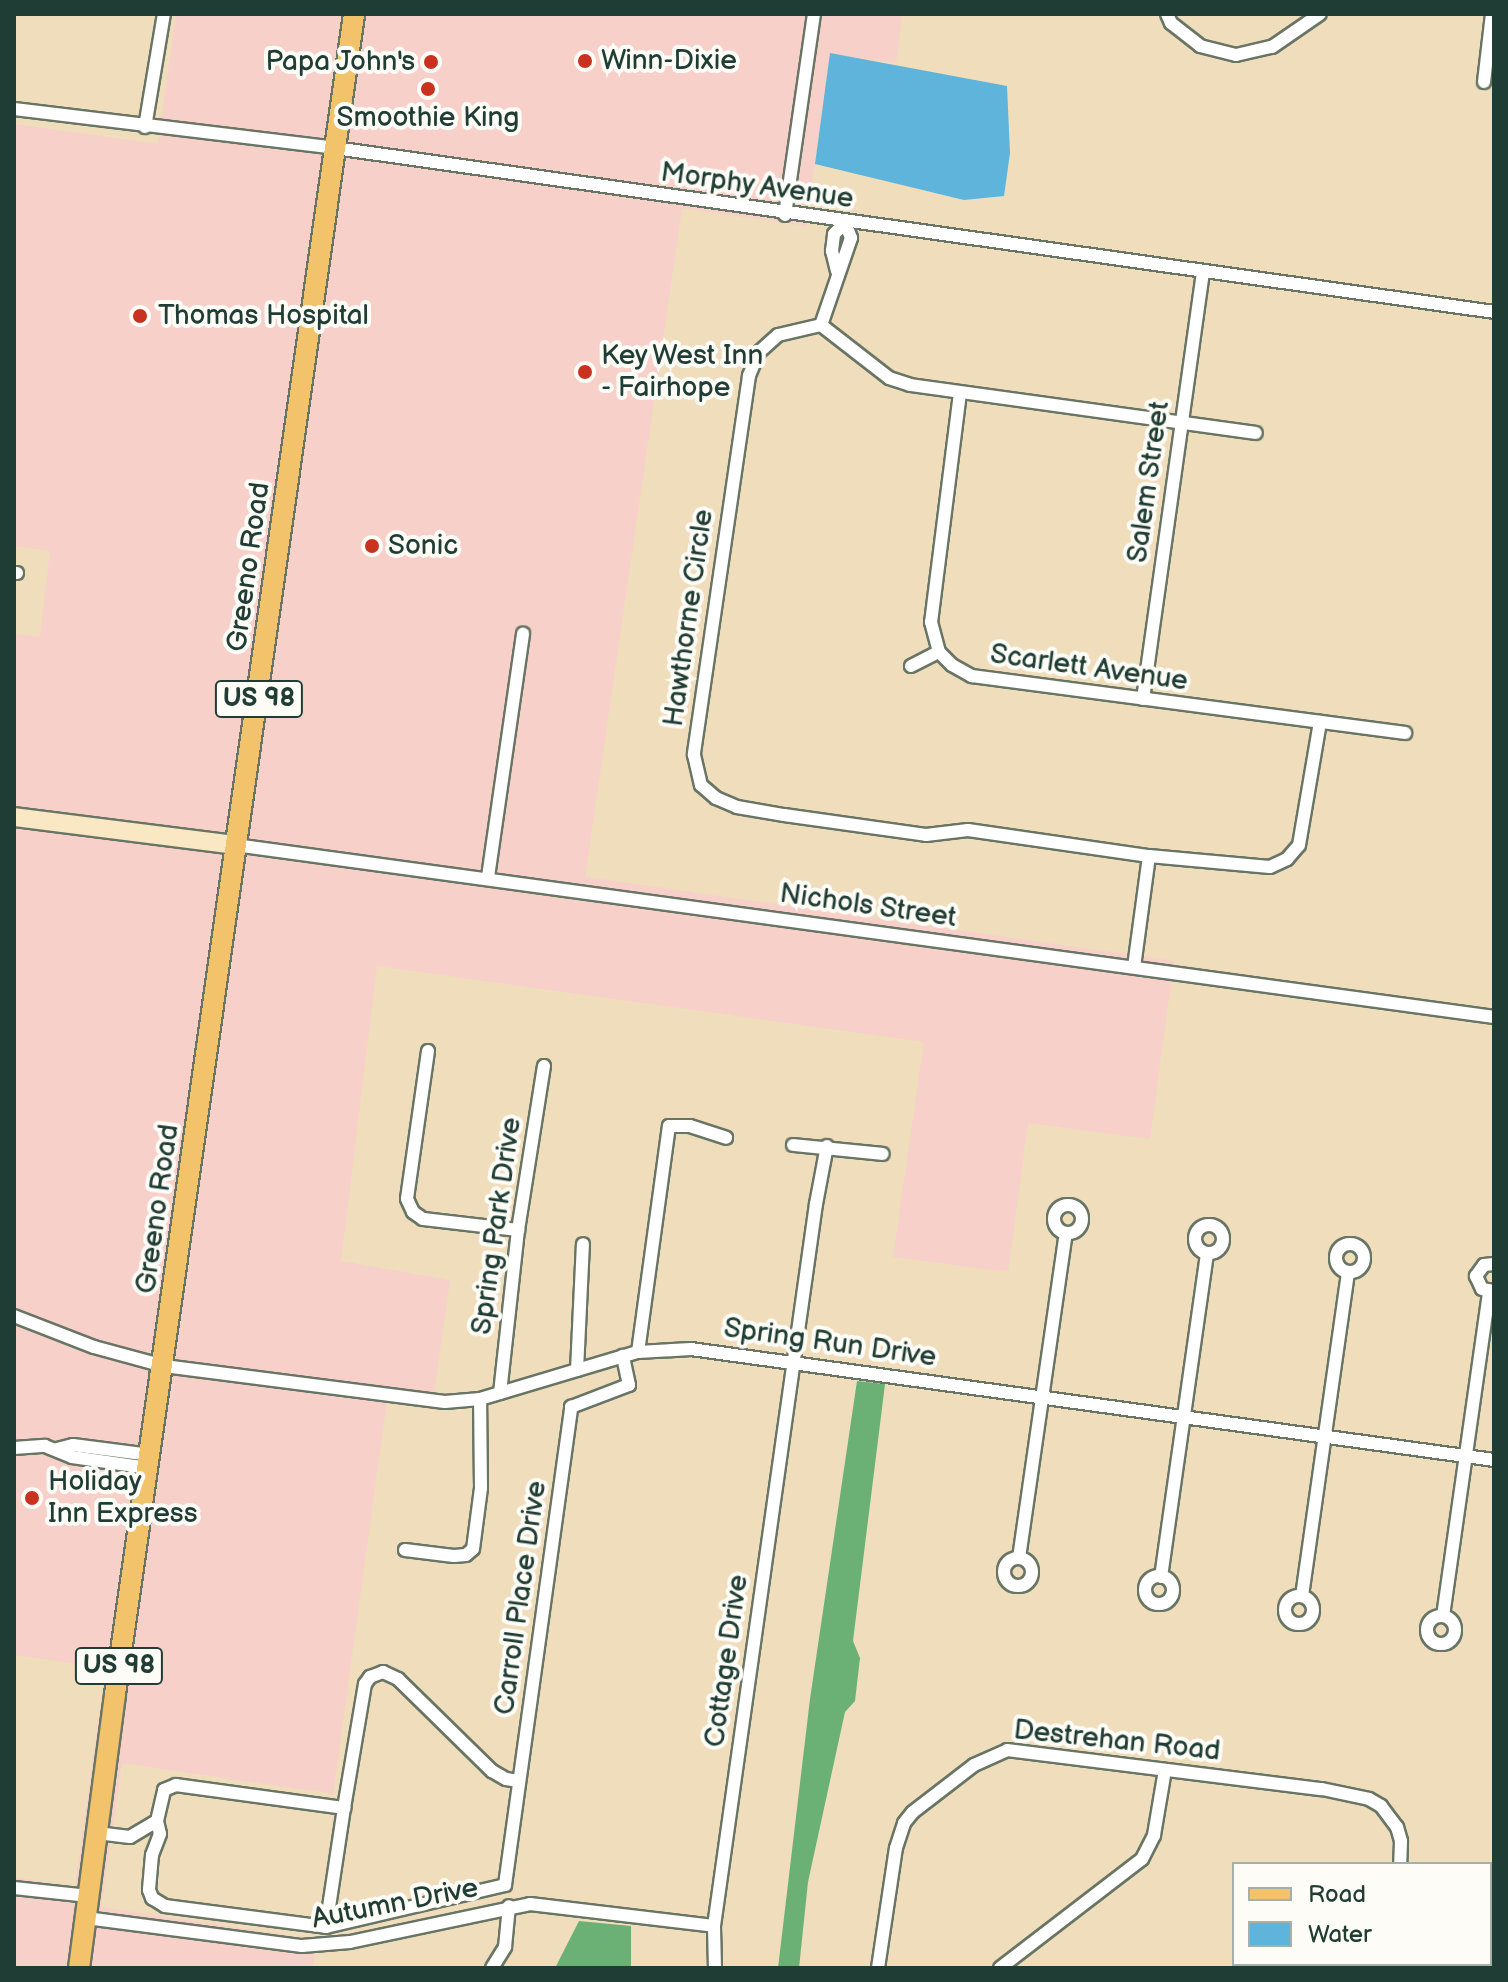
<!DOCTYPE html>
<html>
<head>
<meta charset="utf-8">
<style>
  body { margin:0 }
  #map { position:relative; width:1508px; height:1982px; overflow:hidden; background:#efddbc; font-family:"Balsamiq Sans",sans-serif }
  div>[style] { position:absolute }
  .built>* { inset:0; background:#f7d0c9 }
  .forest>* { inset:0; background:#6bb176 }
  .water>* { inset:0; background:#5fb4db }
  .roads { filter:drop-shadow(2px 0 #687564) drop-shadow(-2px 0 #687564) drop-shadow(0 2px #687564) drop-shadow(0 -2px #687564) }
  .street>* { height:12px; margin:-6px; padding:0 6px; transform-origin:6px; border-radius:6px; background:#fff }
  .street>.ring { margin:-6px; padding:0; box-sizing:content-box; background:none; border:12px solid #fff; border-radius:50% }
  .secondary>* { height:18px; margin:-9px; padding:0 9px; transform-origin:9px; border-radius:9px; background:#fae7c3 }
  .primary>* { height:20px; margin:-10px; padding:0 10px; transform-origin:10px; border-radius:10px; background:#f2c36a }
  .dots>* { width:22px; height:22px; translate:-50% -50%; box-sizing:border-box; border:4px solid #fdfcf7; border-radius:50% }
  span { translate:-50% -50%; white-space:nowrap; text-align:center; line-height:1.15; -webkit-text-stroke:8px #fdfcf7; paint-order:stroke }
  .shield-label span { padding:2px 6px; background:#fdfcf7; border:2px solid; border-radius:6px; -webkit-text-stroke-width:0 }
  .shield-label { font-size:26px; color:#1f3d34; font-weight:700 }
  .poi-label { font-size:28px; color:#1f3d34 }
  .left { translate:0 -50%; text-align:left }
  .right { translate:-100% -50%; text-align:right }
  .street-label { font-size:28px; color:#1f3d34 }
  .frame { position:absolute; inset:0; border:16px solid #1f3d34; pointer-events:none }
  .legend { position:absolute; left:1232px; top:1862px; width:260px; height:104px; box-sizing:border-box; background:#fdfcf7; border:2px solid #a4b0a9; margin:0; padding:10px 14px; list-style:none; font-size:24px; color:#1f3d34 }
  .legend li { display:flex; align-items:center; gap:16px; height:40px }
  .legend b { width:40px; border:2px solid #a4b0a9 }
</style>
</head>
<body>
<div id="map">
  <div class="built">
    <i style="clip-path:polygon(176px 14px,902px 14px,896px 63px,830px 54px,806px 226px,682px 208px,585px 877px,1174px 961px,1150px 1139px,1028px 1123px,1008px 1272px,893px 1257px,924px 1042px,377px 966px,341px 1261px,450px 1280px,432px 1406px,387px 1401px,333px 1794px,122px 1763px,101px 1907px,318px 1940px,312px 1968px,14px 1968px,14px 1877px,75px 1887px,106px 1668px,14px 1655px,14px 634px,40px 637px,50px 551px,14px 546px,14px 124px,158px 144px)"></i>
  </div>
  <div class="forest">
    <i style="clip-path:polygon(857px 1381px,885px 1384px,853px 1641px,860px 1658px,855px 1701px,845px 1712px,808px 1882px,799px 1968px,778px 1968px,810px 1699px)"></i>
    <i style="clip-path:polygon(579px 1921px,631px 1926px,631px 1968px,555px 1968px)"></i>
  </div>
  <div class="water">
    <i style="clip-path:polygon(830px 53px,1007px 86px,1010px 153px,1004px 196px,964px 200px,815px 164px)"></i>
  </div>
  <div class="roads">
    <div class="street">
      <i style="left:1167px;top:14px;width:10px;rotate:66deg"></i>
      <i style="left:1171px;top:23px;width:37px;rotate:38deg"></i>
      <i style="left:1200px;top:46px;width:37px;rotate:14deg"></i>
      <i style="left:1236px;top:55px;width:37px;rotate:-13deg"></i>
      <i style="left:1272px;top:47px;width:58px;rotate:-34.5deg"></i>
      <i style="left:1484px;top:82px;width:68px;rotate:-83.3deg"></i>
      <i style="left:14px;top:109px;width:323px;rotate:6.9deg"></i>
      <i style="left:335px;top:148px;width:1171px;rotate:8.05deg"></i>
      <i style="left:145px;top:127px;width:115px;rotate:-80.5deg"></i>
      <i style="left:785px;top:215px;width:203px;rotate:-81.8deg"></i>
      <i style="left:837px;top:271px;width:21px;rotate:-104deg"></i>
      <i style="left:832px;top:251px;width:17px;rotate:-83deg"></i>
      <i style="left:834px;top:234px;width:16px;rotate:-45deg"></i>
      <i style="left:845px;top:223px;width:16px;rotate:68deg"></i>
      <i style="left:851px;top:238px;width:92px;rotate:109deg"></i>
      <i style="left:821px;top:325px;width:44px;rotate:166.9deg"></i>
      <i style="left:778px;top:335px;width:25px;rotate:138deg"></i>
      <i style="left:759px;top:352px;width:26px;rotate:113deg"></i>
      <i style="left:749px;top:376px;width:383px;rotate:98.3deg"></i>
      <i style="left:694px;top:755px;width:31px;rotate:77deg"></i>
      <i style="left:701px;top:785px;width:20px;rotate:41deg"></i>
      <i style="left:716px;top:798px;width:23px;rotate:23deg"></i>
      <i style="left:737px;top:807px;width:48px;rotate:9.7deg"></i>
      <i style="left:784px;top:815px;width:143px;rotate:8deg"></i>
      <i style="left:926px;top:835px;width:42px;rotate:-6.8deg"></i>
      <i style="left:968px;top:830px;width:183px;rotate:8.2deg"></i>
      <i style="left:1149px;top:856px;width:121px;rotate:5.2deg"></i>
      <i style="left:1270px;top:867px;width:19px;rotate:-25deg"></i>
      <i style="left:1287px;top:859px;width:18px;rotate:-49deg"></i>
      <i style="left:1299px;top:845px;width:125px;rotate:-80.3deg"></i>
      <i style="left:821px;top:325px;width:86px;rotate:37.9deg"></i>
      <i style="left:889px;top:378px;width:22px;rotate:18deg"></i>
      <i style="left:910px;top:385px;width:349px;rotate:7.9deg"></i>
      <i style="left:960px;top:393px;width:231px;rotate:97.2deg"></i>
      <i style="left:931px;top:622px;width:31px;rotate:75deg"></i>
      <i style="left:939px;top:652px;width:18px;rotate:45deg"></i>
      <i style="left:952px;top:665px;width:23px;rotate:29deg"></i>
      <i style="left:972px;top:676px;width:437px;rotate:7.5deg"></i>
      <i style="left:14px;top:573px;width:3px"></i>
      <i style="left:911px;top:666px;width:31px;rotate:-27deg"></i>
      <i style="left:1143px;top:699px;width:431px;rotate:-82deg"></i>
      <i style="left:235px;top:845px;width:1271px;rotate:7.78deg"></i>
      <i style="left:488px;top:877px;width:246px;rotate:-81.8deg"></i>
      <i style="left:1134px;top:967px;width:112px;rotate:-82.3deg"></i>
      <i style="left:428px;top:1051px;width:149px;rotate:98.1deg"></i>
      <i style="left:407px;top:1199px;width:14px;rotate:65deg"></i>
      <i style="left:413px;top:1212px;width:12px;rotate:35deg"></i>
      <i style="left:423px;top:1219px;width:96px;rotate:6.6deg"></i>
      <i style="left:793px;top:1145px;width:90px;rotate:5.7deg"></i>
      <i class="ring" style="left:1054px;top:1205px;width:16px;height:16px"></i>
      <i class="ring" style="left:1195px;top:1225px;width:16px;height:16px"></i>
      <i class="ring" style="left:1336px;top:1244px;width:16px;height:16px"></i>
      <i style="left:1494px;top:1264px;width:10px;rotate:174deg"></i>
      <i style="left:1484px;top:1265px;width:14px;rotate:126deg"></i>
      <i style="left:1476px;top:1276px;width:14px;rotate:65deg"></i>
      <i style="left:1482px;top:1289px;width:12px;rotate:9deg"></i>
      <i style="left:14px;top:1316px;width:86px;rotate:21.2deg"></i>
      <i style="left:94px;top:1347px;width:73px;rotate:15.2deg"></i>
      <i style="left:164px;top:1366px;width:283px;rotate:7.3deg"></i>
      <i style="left:445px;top:1402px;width:35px;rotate:-5deg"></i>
      <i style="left:480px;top:1399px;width:165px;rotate:-16.6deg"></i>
      <i style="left:638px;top:1352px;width:53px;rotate:-3.2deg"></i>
      <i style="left:691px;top:1349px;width:811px;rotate:7.87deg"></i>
      <i style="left:638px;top:1352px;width:228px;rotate:-82.2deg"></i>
      <i style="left:669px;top:1126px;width:21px"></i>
      <i style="left:690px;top:1126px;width:38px;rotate:18deg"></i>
      <i style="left:577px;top:1370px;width:126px;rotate:-87.3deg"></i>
      <i style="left:500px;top:1393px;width:164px;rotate:-83.7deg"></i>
      <i style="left:518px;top:1230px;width:166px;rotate:-81deg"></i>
      <i style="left:14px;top:1448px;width:31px;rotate:-4deg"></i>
      <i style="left:45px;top:1446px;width:29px;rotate:22deg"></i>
      <i style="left:72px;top:1457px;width:77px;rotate:8.2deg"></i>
      <i style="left:57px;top:1449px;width:16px;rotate:-14deg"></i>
      <i style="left:73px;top:1445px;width:78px;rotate:7.4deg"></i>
      <i style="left:405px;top:1550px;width:49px;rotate:7deg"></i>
      <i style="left:454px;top:1556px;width:12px;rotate:-5deg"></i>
      <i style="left:466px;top:1555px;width:9px;rotate:-41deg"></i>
      <i style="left:473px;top:1549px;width:62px;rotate:-82.5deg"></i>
      <i style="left:481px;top:1488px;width:89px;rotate:-90.6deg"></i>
      <i style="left:1019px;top:1558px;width:328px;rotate:-81.8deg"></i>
      <i class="ring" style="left:1004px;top:1558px;width:16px;height:16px"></i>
      <i class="ring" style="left:1145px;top:1576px;width:16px;height:16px"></i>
      <i style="left:1161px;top:1577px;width:327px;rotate:-81.9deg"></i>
      <i style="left:1302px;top:1596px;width:327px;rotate:-81.9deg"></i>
      <i class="ring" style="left:1285px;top:1596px;width:16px;height:16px"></i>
      <i style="left:1443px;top:1616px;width:328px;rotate:-81.9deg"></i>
      <i class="ring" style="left:1427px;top:1616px;width:16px;height:16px"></i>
      <i style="left:157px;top:1821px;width:13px;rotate:77deg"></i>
      <i style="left:160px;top:1834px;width:22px;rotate:111deg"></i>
      <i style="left:152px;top:1855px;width:35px;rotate:95deg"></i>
      <i style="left:149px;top:1890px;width:9px;rotate:69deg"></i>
      <i style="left:152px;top:1898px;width:15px;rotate:32deg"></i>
      <i style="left:165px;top:1906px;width:162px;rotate:7.4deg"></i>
      <i style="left:326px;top:1927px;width:184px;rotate:-13.2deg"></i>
      <i style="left:505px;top:1885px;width:483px;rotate:-82.1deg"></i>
      <i style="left:571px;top:1407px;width:62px;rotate:-20.8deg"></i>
      <i style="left:629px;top:1385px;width:30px;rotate:-102deg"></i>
      <i style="left:97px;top:1833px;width:33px;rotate:7deg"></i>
      <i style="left:130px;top:1837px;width:31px;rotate:-31deg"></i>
      <i style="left:157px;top:1821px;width:32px;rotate:-77deg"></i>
      <i style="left:164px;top:1790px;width:13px;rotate:-23deg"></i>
      <i style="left:176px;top:1785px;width:170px;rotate:7.8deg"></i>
      <i style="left:344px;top:1808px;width:126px;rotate:-80.4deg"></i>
      <i style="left:365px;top:1684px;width:9px;rotate:-54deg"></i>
      <i style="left:370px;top:1677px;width:14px;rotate:-21deg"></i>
      <i style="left:383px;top:1672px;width:17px;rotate:25deg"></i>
      <i style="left:398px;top:1679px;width:132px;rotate:44.4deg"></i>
      <i style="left:492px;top:1771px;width:16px;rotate:30deg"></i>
      <i style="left:506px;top:1779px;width:13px;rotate:9deg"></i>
      <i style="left:14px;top:1888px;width:75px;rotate:6.1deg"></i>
      <i style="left:86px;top:1918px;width:218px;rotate:7.4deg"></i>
      <i style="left:302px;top:1946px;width:48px;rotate:-4.8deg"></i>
      <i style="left:350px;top:1942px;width:184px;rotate:-11.9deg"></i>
      <i style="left:530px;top:1904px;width:185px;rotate:6.8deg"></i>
      <i style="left:326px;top:1927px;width:120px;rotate:-81.4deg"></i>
      <i style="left:492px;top:1968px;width:25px;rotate:-58deg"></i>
      <i style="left:505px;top:1947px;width:41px;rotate:-84.4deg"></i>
      <i style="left:715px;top:1968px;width:42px;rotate:-91.4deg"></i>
      <i style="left:714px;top:1926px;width:729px;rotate:-81.96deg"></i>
      <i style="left:816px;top:1204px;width:59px;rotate:-79.3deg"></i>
      <i style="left:878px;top:1968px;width:121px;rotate:-81.5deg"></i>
      <i style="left:896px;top:1848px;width:26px;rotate:-72deg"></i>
      <i style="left:904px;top:1823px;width:14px;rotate:-51deg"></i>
      <i style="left:913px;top:1812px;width:77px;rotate:-37.6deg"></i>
      <i style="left:974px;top:1765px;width:36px;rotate:-24deg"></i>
      <i style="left:1007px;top:1750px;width:317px;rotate:7.1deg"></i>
      <i style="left:1322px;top:1789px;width:48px;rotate:12deg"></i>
      <i style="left:1369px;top:1799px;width:14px;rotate:30deg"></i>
      <i style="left:1381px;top:1806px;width:26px;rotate:53deg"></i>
      <i style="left:1397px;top:1827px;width:15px;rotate:74deg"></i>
      <i style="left:1401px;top:1841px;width:23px;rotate:92deg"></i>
      <i style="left:1000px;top:1968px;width:179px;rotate:-37.5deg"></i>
      <i style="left:1142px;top:1859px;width:27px;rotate:-63deg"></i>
      <i style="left:1154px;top:1835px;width:66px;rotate:-80.4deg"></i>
      <i style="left:1314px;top:1968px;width:20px"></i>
      <i style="left:1385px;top:1968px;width:4px;rotate:-90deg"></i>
    </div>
    <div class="secondary">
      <i style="left:14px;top:817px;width:223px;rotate:7.2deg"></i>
    </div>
    <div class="primary">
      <i style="left:79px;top:1968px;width:276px;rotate:-82.5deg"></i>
      <i style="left:115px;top:1694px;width:1697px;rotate:-81.9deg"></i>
    </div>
  </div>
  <div class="dots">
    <i style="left:585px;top:61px;background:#c8321e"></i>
    <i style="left:431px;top:62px;background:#c8321e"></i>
    <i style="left:428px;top:89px;background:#c8321e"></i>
    <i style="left:140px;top:316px;background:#c8321e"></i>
    <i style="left:585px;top:372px;background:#c8321e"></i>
    <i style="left:372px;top:546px;background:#c8321e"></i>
    <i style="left:32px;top:1498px;background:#c8321e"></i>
  </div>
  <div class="shield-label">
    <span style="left:259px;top:699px">US 98</span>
    <span style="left:119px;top:1666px">US 98</span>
  </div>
  <div class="poi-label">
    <span class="left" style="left:601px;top:61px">Winn-Dixie</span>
    <span class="right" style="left:415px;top:62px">Papa John's</span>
    <span style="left:428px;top:118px">Smoothie King</span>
    <span class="left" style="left:158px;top:316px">Thomas Hospital</span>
    <span class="left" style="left:601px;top:372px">Key West Inn<br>- Fairhope</span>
    <span class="left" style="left:388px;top:546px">Sonic</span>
    <span class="left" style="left:48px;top:1498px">Holiday<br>Inn Express</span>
  </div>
  <div class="street-label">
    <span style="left:757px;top:186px;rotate:8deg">Morphy Avenue</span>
    <span style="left:1149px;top:482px;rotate:-82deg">Salem Street</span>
    <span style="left:249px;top:567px;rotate:-82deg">Greeno Road</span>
    <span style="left:689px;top:618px;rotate:-82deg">Hawthorne Circle</span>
    <span style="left:1089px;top:668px;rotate:8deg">Scarlett Avenue</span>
    <span style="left:868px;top:906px;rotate:8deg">Nichols Street</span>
    <span style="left:158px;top:1209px;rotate:-82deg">Greeno Road</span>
    <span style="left:497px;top:1226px;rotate:-82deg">Spring Park Drive</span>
    <span style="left:830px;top:1343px;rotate:8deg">Spring Run Drive</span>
    <span style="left:521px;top:1598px;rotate:-82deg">Carroll Place Drive</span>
    <span style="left:727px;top:1661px;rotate:-82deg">Cottage Drive</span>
    <span style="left:1117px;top:1741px;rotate:6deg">Destrehan Road</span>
    <span style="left:395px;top:1904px;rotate:-11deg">Autumn Drive</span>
  </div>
  <div class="frame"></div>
  <ul class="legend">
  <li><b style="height:10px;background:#f2c36a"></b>Road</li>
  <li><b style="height:22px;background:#5fb4db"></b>Water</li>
  </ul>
</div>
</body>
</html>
